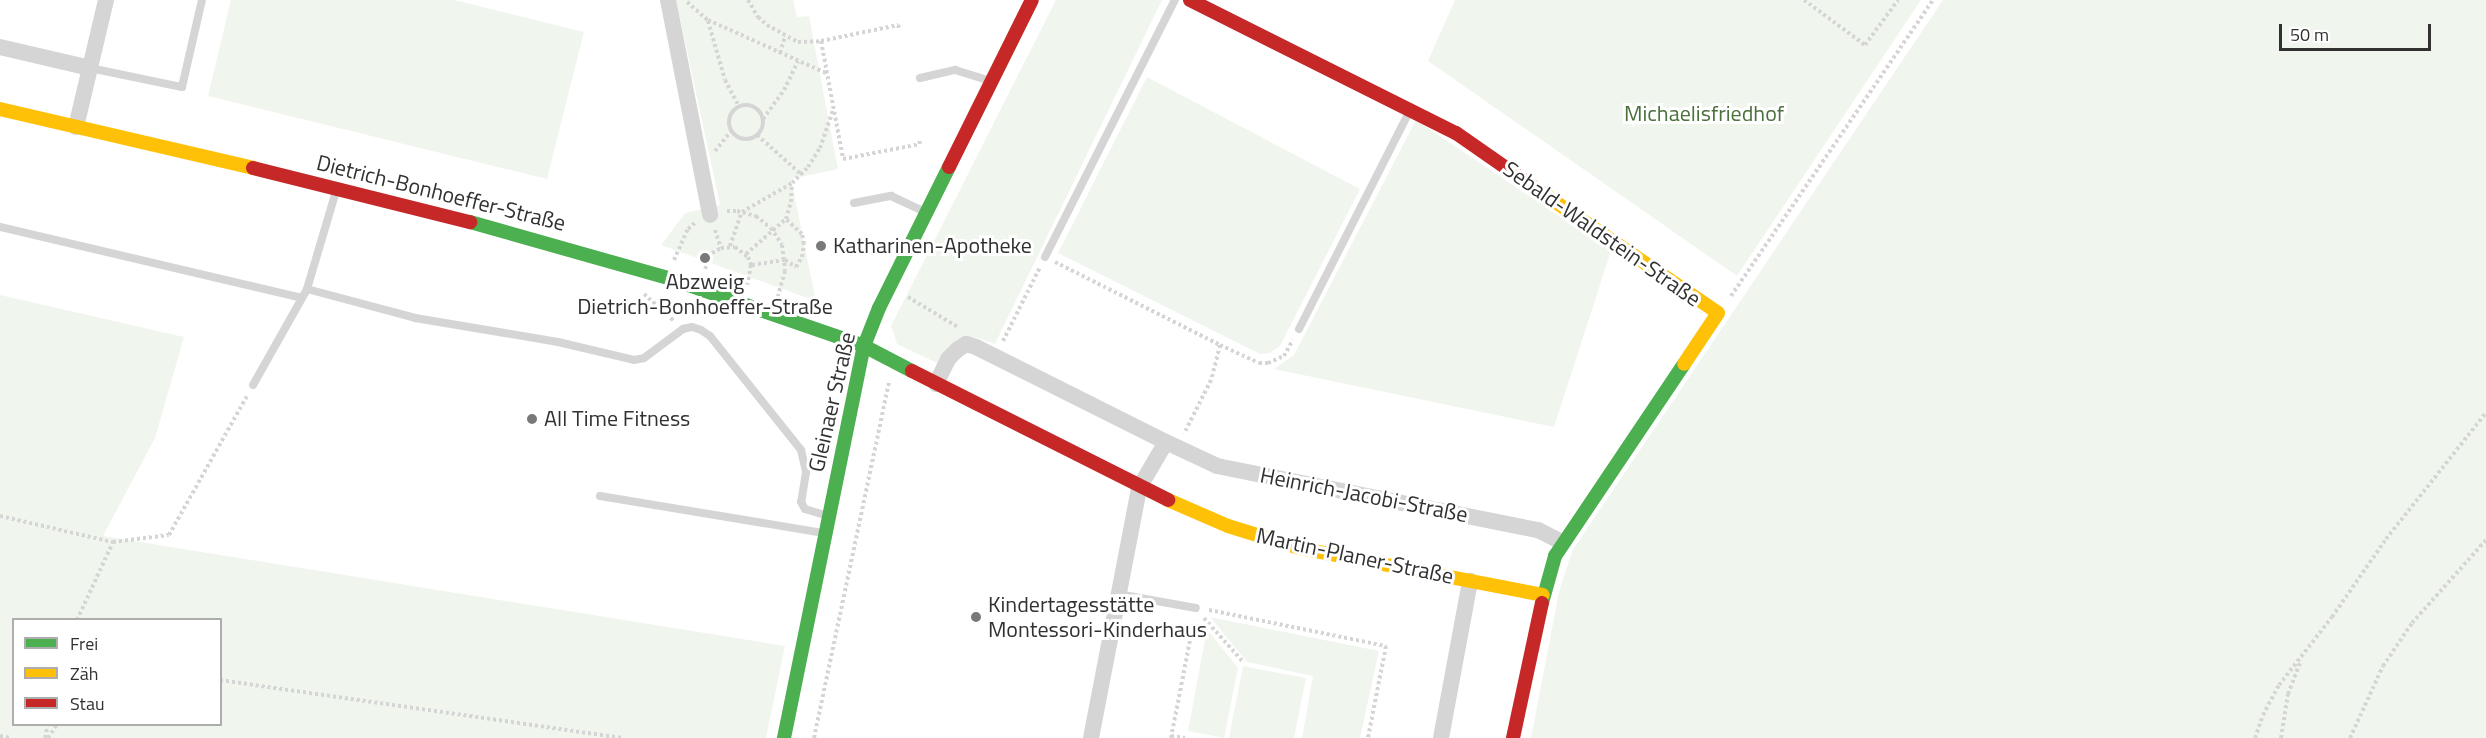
<!DOCTYPE html>
<html>
<head>
<meta charset="utf-8">
<style>
  body { margin:0 }
  #map { position:relative; width:2486px; height:738px; overflow:hidden; background:#fff; font-family:"Titillium Web",sans-serif }
  div>[style] { position:absolute }
  .green>* { inset:0; background:#f0f6ed }
  .path>* { height:4px; margin-top:-2px; transform-origin:0; background:repeating-linear-gradient(90deg,#d5d5d5 0 3px,transparent 0 6px) }
  .path>.ring { margin:-2px; padding:0; box-sizing:content-box; background:none; border:4px solid #d5d5d5; border-radius:50% }
  .lane>* { height:8px; margin:-4px; padding:0 4px; transform-origin:4px; border-radius:4px; background:#d5d5d5 }
  .street>* { height:16px; margin:-8px; padding:0 8px; transform-origin:8px; border-radius:8px; background:#d5d5d5 }
  .fast>* { height:14px; margin:-7px; padding:0 7px; transform-origin:7px; border-radius:7px; background:#4caf50 }
  .slow>* { height:14px; margin:-7px; padding:0 7px; transform-origin:7px; border-radius:7px; background:#ffc107 }
  .jam>* { height:14px; margin:-7px; padding:0 7px; transform-origin:7px; border-radius:7px; background:#c62828 }
  .dots>* { width:16px; height:16px; translate:-50% -50%; box-sizing:border-box; border:3px solid #fff; border-radius:50% }
  span { translate:-50% -50%; white-space:nowrap; text-align:center; line-height:1.15; -webkit-text-stroke:6px #fff; paint-order:stroke }
  .park-label { font-size:22px; color:#4a703b }
  .street-label { font-size:22px; color:#313131 }
  .poi-label { font-size:22px; color:#313131 }
  .left { translate:0 -50%; text-align:left }
  .legend { position:absolute; left:12px; top:618px; width:210px; height:108px; box-sizing:border-box; background:#fff; border:2px solid #adadad; margin:0; padding:8px 10px; list-style:none; font-size:18px; color:#313131 }
  .legend li { display:flex; align-items:center; gap:12px; height:30px }
  .legend b { width:30px; border:2px solid #adadad }
  .scale { position:absolute; left:2279px; top:24px; width:152px; height:27px; box-sizing:border-box; border:3px solid #313131; border-top:0; padding-left:8px; font-size:18px; line-height:21px; white-space:nowrap; color:#313131; -webkit-text-stroke:4px #fff; paint-order:stroke }
</style>
</head>
<body>
<div id="map">
  <div class="green">
    <i style="clip-path:polygon(231px 0,454px 0,584px 32px,547px 179px,208px 96px)"></i>
    <i style="clip-path:polygon(676px 0,793px 0,797px 17px,809px 16px,838px 169px,791px 179px,816px 301px,661px 245px,685px 213px,720px 205px)"></i>
    <i style="clip-path:polygon(1056px 0,1162px 0,995px 344px,978px 338px,966px 338px,942px 355px,937px 363px,897px 344px,891px 326px)"></i>
    <i style="clip-path:polygon(1455px 0,1921px 0,1737px 276px,1428px 61px)"></i>
    <i style="clip-path:polygon(1943px 0,2486px 0,2486px 738px,1531px 738px,1559px 592px,1572px 551px)"></i>
    <i style="clip-path:polygon(1147px 77px,1360px 189px,1280px 346px,1270px 353px,1260px 354px,1058px 253px)"></i>
    <i style="clip-path:polygon(1416px 120px,1611px 251px,1554px 427px,1274px 369px,1294px 355px)"></i>
    <i style="clip-path:polygon(evenodd,0 295px,184px 337px,155px 438px,103px 536px,785px 646px,766px 738px,0 738px,0 295px,14px 620px,220px 620px,220px 724px,14px 724px,14px 620px)"></i>
    <i style="clip-path:polygon(1210px 617px,1379px 651px,1360px 738px,1302px 738px,1313px 676px,1247px 662px)"></i>
    <i style="clip-path:polygon(1207px 629px,1238px 668px,1224px 738px,1188px 731px)"></i>
    <i style="clip-path:polygon(1243px 666px,1306px 678px,1294px 738px,1229px 738px)"></i>
  </div>
  <div class="path">
    <i style="left:748px;top:0;width:20px;rotate:60deg"></i>
    <i style="left:758px;top:17px;width:12px;rotate:42deg"></i>
    <i style="left:767px;top:25px;width:35px;rotate:29deg"></i>
    <i style="left:798px;top:42px;width:23px;rotate:-2deg"></i>
    <i style="left:821px;top:41px;width:79px;rotate:-11.7deg"></i>
    <i style="left:898px;top:25px;width:5px;rotate:68deg"></i>
    <i style="left:1804px;top:0;width:76px;rotate:36.4deg"></i>
    <i style="left:1865px;top:45px;width:56px;rotate:-53.7deg"></i>
    <i style="left:687px;top:2px;width:28px;rotate:41deg"></i>
    <i style="left:708px;top:20px;width:129px;rotate:24.2deg"></i>
    <i style="left:708px;top:21px;width:61px;rotate:73.9deg"></i>
    <i style="left:725px;top:80px;width:30px;rotate:62deg"></i>
    <i style="left:821px;top:41px;width:120px;rotate:79.4deg"></i>
    <i style="left:843px;top:159px;width:78px;rotate:-11deg"></i>
    <i style="left:920px;top:144px;width:5px;rotate:-101deg"></i>
    <i style="left:780px;top:53px;width:17px;rotate:-73deg"></i>
    <i class="ring" style="left:729px;top:105px;width:30px;height:30px"></i>
    <i style="left:763px;top:119px;width:36px;rotate:-54deg"></i>
    <i style="left:784px;top:90px;width:32px;rotate:-64deg"></i>
    <i style="left:757px;top:135px;width:59px;rotate:41.6deg"></i>
    <i style="left:715px;top:151px;width:26px;rotate:-51deg"></i>
    <i style="left:727px;top:211px;width:10px"></i>
    <i style="left:737px;top:211px;width:20px;rotate:15deg"></i>
    <i style="left:756px;top:216px;width:19px;rotate:39deg"></i>
    <i style="left:771px;top:228px;width:20px;rotate:57deg"></i>
    <i style="left:782px;top:245px;width:26px;rotate:83deg"></i>
    <i style="left:785px;top:271px;width:26px;rotate:106deg"></i>
    <i style="left:715px;top:230px;width:19px;rotate:72deg"></i>
    <i style="left:730px;top:246px;width:36px;rotate:-71deg"></i>
    <i style="left:742px;top:212px;width:58px;rotate:-30.1deg"></i>
    <i style="left:792px;top:183px;width:23px;rotate:-45deg"></i>
    <i style="left:808px;top:167px;width:22px;rotate:-58deg"></i>
    <i style="left:820px;top:148px;width:40px;rotate:-71.1deg"></i>
    <i style="left:746px;top:254px;width:53px;rotate:-41.2deg"></i>
    <i style="left:786px;top:219px;width:18px;rotate:-74deg"></i>
    <i style="left:791px;top:202px;width:18px;rotate:-87deg"></i>
    <i style="left:674px;top:260px;width:34px;rotate:-66deg"></i>
    <i style="left:688px;top:229px;width:9px;rotate:-41deg"></i>
    <i style="left:1055px;top:262px;width:185px;rotate:26.7deg"></i>
    <i style="left:1220px;top:345px;width:36px;rotate:104deg"></i>
    <i style="left:1211px;top:380px;width:60px;rotate:116.6deg"></i>
    <i style="left:752px;top:265px;width:33px;rotate:-9deg"></i>
    <i style="left:785px;top:260px;width:13px;rotate:32deg"></i>
    <i style="left:796px;top:267px;width:12px;rotate:-59deg"></i>
    <i style="left:802px;top:257px;width:13px;rotate:-81deg"></i>
    <i style="left:804px;top:244px;width:10px;rotate:-101deg"></i>
    <i style="left:802px;top:234px;width:22px;rotate:-137deg"></i>
    <i style="left:705px;top:269px;width:17px;rotate:-66deg"></i>
    <i style="left:712px;top:253px;width:10px;rotate:-29deg"></i>
    <i style="left:721px;top:248px;width:14px;rotate:-4deg"></i>
    <i style="left:735px;top:247px;width:16px;rotate:38deg"></i>
    <i style="left:748px;top:257px;width:9px;rotate:69deg"></i>
    <i style="left:751px;top:265px;width:20px;rotate:101deg"></i>
    <i style="left:644px;top:294px;width:40px;rotate:42deg"></i>
    <i style="left:1731px;top:296px;width:358px;rotate:-55.7deg"></i>
    <i style="left:908px;top:297px;width:58px;rotate:31deg"></i>
    <i style="left:1003px;top:341px;width:83px;rotate:-63.4deg"></i>
    <i style="left:1220px;top:345px;width:43px;rotate:24.8deg"></i>
    <i style="left:1259px;top:363px;width:9px"></i>
    <i style="left:1268px;top:363px;width:17px;rotate:-24deg"></i>
    <i style="left:1284px;top:356px;width:18px;rotate:-61deg"></i>
    <i style="left:0;top:516px;width:116px;rotate:13deg"></i>
    <i style="left:1209px;top:610px;width:181px;rotate:11.5deg"></i>
    <i style="left:1386px;top:646px;width:94px;rotate:101.1deg"></i>
    <i style="left:1204px;top:618px;width:60px;rotate:48.4deg"></i>
    <i style="left:77px;top:620px;width:86px;rotate:-65.2deg"></i>
    <i style="left:113px;top:542px;width:56px;rotate:-7.1deg"></i>
    <i style="left:169px;top:535px;width:159px;rotate:-60.7deg"></i>
    <i style="left:220px;top:680px;width:405px;rotate:8.2deg"></i>
    <i style="left:0;top:736px;width:11px;rotate:10deg"></i>
    <i style="left:1171px;top:736px;width:14px;rotate:8deg"></i>
    <i style="left:45px;top:738px;width:14px;rotate:-78deg"></i>
    <i style="left:48px;top:738px;width:17px;rotate:-57deg"></i>
    <i style="left:814px;top:738px;width:365px;rotate:-78.1deg"></i>
    <i style="left:1171px;top:738px;width:120px;rotate:-79deg"></i>
    <i style="left:2255px;top:738px;width:24px;rotate:-71deg"></i>
    <i style="left:2263px;top:715px;width:34px;rotate:-62deg"></i>
    <i style="left:2279px;top:685px;width:86px;rotate:-52.1deg"></i>
    <i style="left:2332px;top:617px;width:95px;rotate:-55.3deg"></i>
    <i style="left:2386px;top:539px;width:161px;rotate:-51.6deg"></i>
    <i style="left:2281px;top:738px;width:45px;rotate:-81deg"></i>
    <i style="left:2288px;top:694px;width:33px;rotate:-69deg"></i>
    <i style="left:2350px;top:738px;width:79px;rotate:-65.4deg"></i>
    <i style="left:2383px;top:666px;width:52px;rotate:-56deg"></i>
    <i style="left:2412px;top:623px;width:111px;rotate:-48.3deg"></i>
  </div>
  <div class="lane">
    <i style="left:90px;top:68px;width:94px;rotate:11.7deg"></i>
    <i style="left:182px;top:87px;width:89px;rotate:-77.1deg"></i>
    <i style="left:920px;top:78px;width:36px;rotate:-13deg"></i>
    <i style="left:955px;top:70px;width:37px;rotate:17deg"></i>
    <i style="left:854px;top:203px;width:38px;rotate:-11deg"></i>
    <i style="left:891px;top:196px;width:38px;rotate:25deg"></i>
    <i style="left:0;top:227px;width:310px;rotate:13.2deg"></i>
    <i style="left:1045px;top:257px;width:288px;rotate:-63.2deg"></i>
    <i style="left:307px;top:289px;width:112px;rotate:15deg"></i>
    <i style="left:415px;top:318px;width:145px;rotate:9.5deg"></i>
    <i style="left:558px;top:342px;width:78px;rotate:13.3deg"></i>
    <i style="left:634px;top:360px;width:10px;rotate:-11deg"></i>
    <i style="left:644px;top:358px;width:49px;rotate:-36.6deg"></i>
    <i style="left:683px;top:329px;width:9px;rotate:-13deg"></i>
    <i style="left:692px;top:327px;width:9px;rotate:18deg"></i>
    <i style="left:701px;top:330px;width:11px;rotate:34deg"></i>
    <i style="left:710px;top:336px;width:146px;rotate:51.4deg"></i>
    <i style="left:801px;top:450px;width:23px;rotate:77deg"></i>
    <i style="left:806px;top:472px;width:30px;rotate:99deg"></i>
    <i style="left:801px;top:502px;width:8px;rotate:60deg"></i>
    <i style="left:805px;top:509px;width:24px;rotate:17deg"></i>
    <i style="left:1299px;top:329px;width:243px;rotate:-63.1deg"></i>
    <i style="left:253px;top:385px;width:110px;rotate:-60.6deg"></i>
    <i style="left:307px;top:289px;width:105px;rotate:-73.5deg"></i>
    <i style="left:600px;top:496px;width:227px;rotate:9.4deg"></i>
    <i style="left:1118px;top:594px;width:79px;rotate:10.2deg"></i>
  </div>
  <div class="street">
    <i style="left:668px;top:0;width:219px;rotate:78.9deg"></i>
    <i style="left:0;top:47px;width:92px;rotate:13.1deg"></i>
    <i style="left:76px;top:127px;width:130px;rotate:-76.7deg"></i>
    <i style="left:936px;top:384px;width:28px;rotate:-64deg"></i>
    <i style="left:948px;top:359px;width:13px;rotate:-45deg"></i>
    <i style="left:957px;top:350px;width:11px;rotate:-34deg"></i>
    <i style="left:966px;top:344px;width:10px;rotate:17deg"></i>
    <i style="left:976px;top:347px;width:212px;rotate:26.6deg"></i>
    <i style="left:1091px;top:738px;width:255px;rotate:-79.1deg"></i>
    <i style="left:1139px;top:488px;width:53px;rotate:-59.6deg"></i>
    <i style="left:1166px;top:442px;width:56px;rotate:25.2deg"></i>
    <i style="left:1217px;top:466px;width:327px;rotate:11.3deg"></i>
    <i style="left:1538px;top:530px;width:28px;rotate:27deg"></i>
    <i style="left:1441px;top:738px;width:160px;rotate:-79.5deg"></i>
  </div>
  <div class="fast">
    <i style="left:470px;top:222px;width:206px;rotate:15.8deg"></i>
    <i style="left:668px;top:278px;width:207px;rotate:19.1deg"></i>
    <i style="left:864px;top:346px;width:54px;rotate:27.5deg"></i>
    <i style="left:1542px;top:603px;width:49px;rotate:-74.5deg"></i>
    <i style="left:1555px;top:556px;width:231px;rotate:-56.1deg"></i>
    <i style="left:784px;top:738px;width:400px;rotate:-78.5deg"></i>
    <i style="left:864px;top:346px;width:41px;rotate:-68.5deg"></i>
    <i style="left:879px;top:308px;width:157px;rotate:-63.6deg"></i>
  </div>
  <div class="slow">
    <i style="left:0;top:109px;width:260px;rotate:13.1deg"></i>
    <i style="left:1532px;top:186px;width:225px;rotate:34.3deg"></i>
    <i style="left:1718px;top:313px;width:61px;rotate:123.7deg"></i>
    <i style="left:1168px;top:500px;width:65px;rotate:23.4deg"></i>
    <i style="left:1228px;top:526px;width:74px;rotate:17.2deg"></i>
    <i style="left:1299px;top:548px;width:248px;rotate:10.9deg"></i>
  </div>
  <div class="jam">
    <i style="left:1190px;top:0;width:297px;rotate:26.6deg"></i>
    <i style="left:1456px;top:133px;width:93px;rotate:34.9deg"></i>
    <i style="left:949px;top:167px;width:186px;rotate:-63.6deg"></i>
    <i style="left:253px;top:168px;width:224px;rotate:14deg"></i>
    <i style="left:912px;top:371px;width:287px;rotate:26.7deg"></i>
    <i style="left:1513px;top:738px;width:138px;rotate:-77.9deg"></i>
  </div>
  <div class="dots">
    <i style="left:821px;top:246px;background:#797979"></i>
    <i style="left:705px;top:258px;background:#797979"></i>
    <i style="left:532px;top:419px;background:#797979"></i>
    <i style="left:976px;top:617px;background:#797979"></i>
  </div>
  <div class="park-label">
    <span style="left:1704px;top:114px">Michaelisfriedhof</span>
  </div>
  <div class="street-label">
    <span style="left:441px;top:193px;rotate:14deg">Dietrich-Bonhoeffer-Straße</span>
    <span style="left:1602px;top:234px;rotate:35deg">Sebald-Waldstein-Straße</span>
    <span style="left:832px;top:402px;rotate:-77deg">Gleinaer Straße</span>
    <span style="left:1364px;top:495px;rotate:11deg">Heinrich-Jacobi-Straße</span>
    <span style="left:1355px;top:556px;rotate:12deg">Martin-Planer-Straße</span>
  </div>
  <div class="poi-label">
    <span class="left" style="left:833px;top:246px">Katharinen-Apotheke</span>
    <span style="left:705px;top:294px">Abzweig<br>Dietrich-Bonhoeffer-Straße</span>
    <span class="left" style="left:544px;top:419px">All Time Fitness</span>
    <span class="left" style="left:988px;top:617px">Kindertagesstätte<br>Montessori-Kinderhaus</span>
  </div>
  <ul class="legend">
  <li><b style="height:8px;background:#4caf50"></b>Frei</li>
  <li><b style="height:8px;background:#ffc107"></b>Zäh</li>
  <li><b style="height:8px;background:#c62828"></b>Stau</li>
  </ul>
  <div class="scale">50 m</div>
</div>
</body>
</html>
